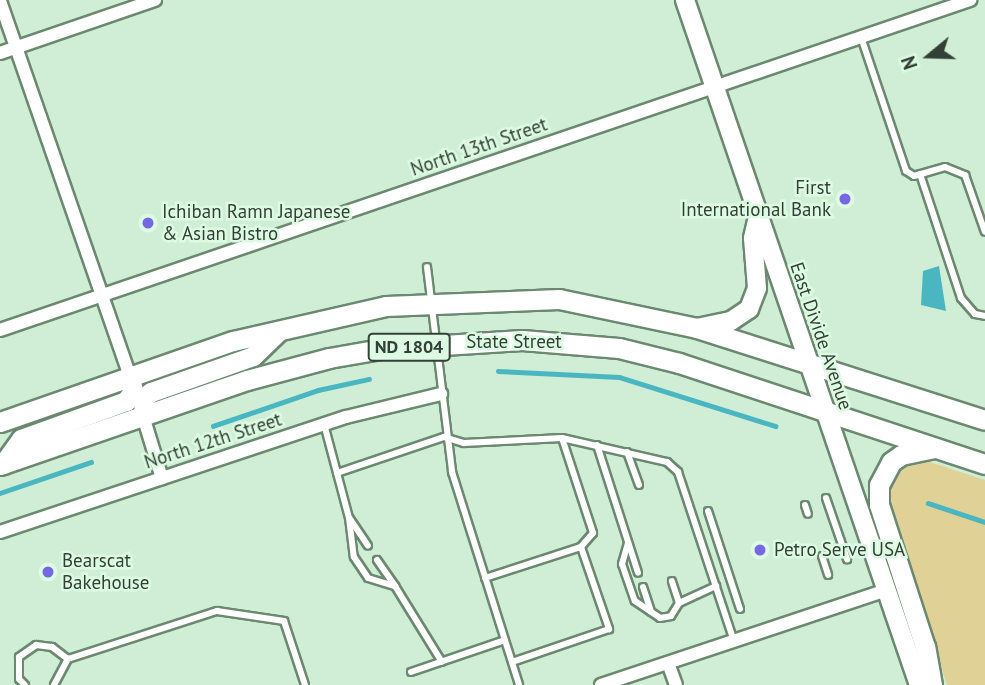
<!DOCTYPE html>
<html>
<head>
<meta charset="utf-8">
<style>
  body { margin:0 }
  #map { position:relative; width:985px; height:685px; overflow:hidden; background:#cfeed5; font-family:"PT Sans",sans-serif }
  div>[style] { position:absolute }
  .green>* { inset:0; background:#e0d297 }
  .water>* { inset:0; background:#4ab6c1 }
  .stream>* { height:4.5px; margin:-2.25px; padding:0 2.25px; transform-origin:2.25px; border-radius:2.25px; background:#4ab6c1 }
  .roads { filter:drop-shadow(2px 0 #6c8871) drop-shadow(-2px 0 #6c8871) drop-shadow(0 2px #6c8871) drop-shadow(0 -2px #6c8871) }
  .lane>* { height:6px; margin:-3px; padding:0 3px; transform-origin:3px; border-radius:3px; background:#fff }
  .street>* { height:12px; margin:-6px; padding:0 6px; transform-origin:6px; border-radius:6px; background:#fff }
  .secondary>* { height:18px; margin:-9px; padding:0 9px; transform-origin:9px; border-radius:9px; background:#fff }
  .primary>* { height:19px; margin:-9.5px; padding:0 9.5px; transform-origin:9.5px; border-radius:9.5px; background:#fff }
  .dots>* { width:19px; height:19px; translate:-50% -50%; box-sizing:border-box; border:4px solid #dcfbe2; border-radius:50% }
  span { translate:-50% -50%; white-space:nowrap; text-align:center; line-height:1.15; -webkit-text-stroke:5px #dcfbe2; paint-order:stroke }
  .shield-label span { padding:2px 5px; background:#dcfbe2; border:2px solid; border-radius:5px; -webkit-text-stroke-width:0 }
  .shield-label { font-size:18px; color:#344037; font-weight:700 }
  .street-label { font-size:19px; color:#344037 }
  .poi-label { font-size:19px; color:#344037 }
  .right { translate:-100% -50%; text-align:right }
  .left { translate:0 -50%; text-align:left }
  .north { position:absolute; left:894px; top:21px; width:70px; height:70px; -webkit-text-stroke:5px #dcfbe2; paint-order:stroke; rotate:251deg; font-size:19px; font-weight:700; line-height:28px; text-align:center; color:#344037 }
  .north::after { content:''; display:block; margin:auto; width:24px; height:32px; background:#344037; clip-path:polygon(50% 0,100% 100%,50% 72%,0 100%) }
</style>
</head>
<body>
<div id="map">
  <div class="green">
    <i style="clip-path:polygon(918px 458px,985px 480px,985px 685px,947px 685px,884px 494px,895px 463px)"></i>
  </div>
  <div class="water">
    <i style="clip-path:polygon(939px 266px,946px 311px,921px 305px,923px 271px)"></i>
  </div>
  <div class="stream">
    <i style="left:498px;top:371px;width:121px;rotate:2.8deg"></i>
    <i style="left:619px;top:377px;width:164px;rotate:17.4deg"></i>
    <i style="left:213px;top:426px;width:111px;rotate:-18.9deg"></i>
    <i style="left:318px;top:390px;width:52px;rotate:-12.2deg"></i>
    <i style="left:0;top:493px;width:96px;rotate:-18.8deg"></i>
    <i style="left:928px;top:503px;width:60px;rotate:18.4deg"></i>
  </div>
  <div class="roads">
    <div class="lane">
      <i style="left:861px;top:37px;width:141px;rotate:71.4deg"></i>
      <i style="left:906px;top:171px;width:9px;rotate:32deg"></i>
      <i style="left:914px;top:176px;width:32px;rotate:-16deg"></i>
      <i style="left:945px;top:167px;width:22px;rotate:22deg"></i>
      <i style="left:965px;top:175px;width:60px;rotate:70.7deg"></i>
      <i style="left:920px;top:174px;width:131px;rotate:71.7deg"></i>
      <i style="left:961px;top:298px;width:21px;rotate:49deg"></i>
      <i style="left:975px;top:314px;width:10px;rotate:11deg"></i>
      <i style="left:427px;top:267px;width:207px;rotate:83deg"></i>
      <i style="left:452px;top:472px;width:223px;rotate:72.5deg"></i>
      <i style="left:324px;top:424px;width:97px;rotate:75.1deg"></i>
      <i style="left:349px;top:518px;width:39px;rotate:83deg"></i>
      <i style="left:354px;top:557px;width:25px;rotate:56deg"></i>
      <i style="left:368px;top:578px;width:28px;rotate:17deg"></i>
      <i style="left:395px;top:586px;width:89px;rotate:58.3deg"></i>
      <i style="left:562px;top:438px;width:100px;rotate:71.9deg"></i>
      <i style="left:593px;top:533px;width:18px;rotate:131deg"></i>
      <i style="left:597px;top:445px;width:134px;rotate:72.2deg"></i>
      <i style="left:627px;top:452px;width:35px;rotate:70deg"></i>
      <i style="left:337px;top:473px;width:113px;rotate:-18.6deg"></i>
      <i style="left:444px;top:437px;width:21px;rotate:17deg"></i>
      <i style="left:464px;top:443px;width:98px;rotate:-2.9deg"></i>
      <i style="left:562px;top:438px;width:108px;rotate:12.9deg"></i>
      <i style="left:667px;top:462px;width:15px;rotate:42deg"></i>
      <i style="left:678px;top:472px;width:178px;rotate:71.7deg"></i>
      <i style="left:826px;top:498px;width:65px;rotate:71deg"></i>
      <i style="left:805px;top:505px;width:9px;rotate:72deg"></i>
      <i style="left:708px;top:511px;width:103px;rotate:71.9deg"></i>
      <i style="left:350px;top:519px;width:32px;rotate:56deg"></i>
      <i style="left:628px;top:543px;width:22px;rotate:106deg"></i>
      <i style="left:622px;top:564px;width:39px;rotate:71deg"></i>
      <i style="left:635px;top:601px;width:30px;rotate:34deg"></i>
      <i style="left:660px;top:618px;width:11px;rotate:-10deg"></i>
      <i style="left:671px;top:616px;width:15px;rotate:-58deg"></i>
      <i style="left:679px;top:603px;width:23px;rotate:-108deg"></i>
      <i style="left:822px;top:556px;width:20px;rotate:72deg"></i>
      <i style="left:377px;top:560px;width:32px;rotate:55deg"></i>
      <i style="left:485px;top:578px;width:101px;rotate:-17.9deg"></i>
      <i style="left:581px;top:547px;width:87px;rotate:71.1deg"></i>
      <i style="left:609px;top:629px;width:102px;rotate:161.2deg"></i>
      <i style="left:643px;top:587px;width:26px;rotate:72deg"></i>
      <i style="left:679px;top:603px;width:41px;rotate:-24.7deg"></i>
      <i style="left:68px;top:659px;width:157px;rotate:-17.9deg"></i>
      <i style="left:217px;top:611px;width:68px;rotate:8.5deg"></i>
      <i style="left:284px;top:621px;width:67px;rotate:71.8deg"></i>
      <i style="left:411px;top:672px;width:99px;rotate:-18.8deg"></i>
      <i style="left:25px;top:685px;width:8px;rotate:-135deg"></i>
      <i style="left:19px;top:679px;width:22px;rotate:-90deg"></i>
      <i style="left:19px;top:657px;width:21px;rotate:-35deg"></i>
      <i style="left:36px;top:645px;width:16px;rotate:7deg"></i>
      <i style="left:52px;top:647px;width:20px;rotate:37deg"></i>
      <i style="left:54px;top:685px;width:30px;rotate:-62deg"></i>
    </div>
    <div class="street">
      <i style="left:0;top:1px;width:398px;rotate:70.9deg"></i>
      <i style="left:0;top:53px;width:164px;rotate:-18.9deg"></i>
      <i style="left:0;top:330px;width:1025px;rotate:-18.79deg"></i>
      <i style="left:143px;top:416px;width:65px;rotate:73deg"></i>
      <i style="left:0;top:532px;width:365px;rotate:-18.4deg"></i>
      <i style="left:346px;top:417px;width:98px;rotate:-13.6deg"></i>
      <i style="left:668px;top:663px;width:23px;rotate:70deg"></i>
      <i style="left:601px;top:685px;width:301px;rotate:-18.4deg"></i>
    </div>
    <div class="secondary">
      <i style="left:685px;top:0;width:724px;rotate:71.14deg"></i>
      <i style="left:697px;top:328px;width:35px;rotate:-12deg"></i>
      <i style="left:731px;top:321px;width:22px;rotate:-34deg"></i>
      <i style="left:749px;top:309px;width:22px;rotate:-69deg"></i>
      <i style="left:757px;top:288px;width:50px;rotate:-94.6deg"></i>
      <i style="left:753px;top:238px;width:17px;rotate:-77deg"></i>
    </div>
    <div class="primary">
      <i style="left:143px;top:416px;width:19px;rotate:-87deg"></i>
      <i style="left:144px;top:397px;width:9px;rotate:-36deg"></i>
      <i style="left:151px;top:392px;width:108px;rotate:-19.4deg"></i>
      <i style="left:253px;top:356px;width:36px;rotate:-44deg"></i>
      <i style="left:0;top:422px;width:247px;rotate:-19.2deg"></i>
      <i style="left:233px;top:341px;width:157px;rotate:-12.9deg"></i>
      <i style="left:386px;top:306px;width:173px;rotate:-2.3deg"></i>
      <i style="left:559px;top:299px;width:141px;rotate:11.9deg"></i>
      <i style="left:697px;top:328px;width:302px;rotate:17.7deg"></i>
      <i style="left:3px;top:464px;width:31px;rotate:-54deg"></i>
      <i style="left:21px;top:439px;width:112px;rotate:-19.9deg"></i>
      <i style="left:126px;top:401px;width:12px;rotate:-55deg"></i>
      <i style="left:133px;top:391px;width:14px;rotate:-102deg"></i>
      <i style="left:0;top:465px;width:261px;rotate:-19deg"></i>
      <i style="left:247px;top:380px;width:85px;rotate:-15deg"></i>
      <i style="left:329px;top:358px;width:53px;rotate:-9.8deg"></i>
      <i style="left:381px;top:349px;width:141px;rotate:-3.7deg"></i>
      <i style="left:522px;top:340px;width:97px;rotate:4.7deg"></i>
      <i style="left:619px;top:348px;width:62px;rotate:14deg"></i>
      <i style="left:679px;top:363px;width:322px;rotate:18.3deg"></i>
      <i style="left:932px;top:685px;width:39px;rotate:-100deg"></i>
      <i style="left:925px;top:647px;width:149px;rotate:-107.9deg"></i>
      <i style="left:879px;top:505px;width:20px;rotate:-90deg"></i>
      <i style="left:879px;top:485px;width:26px;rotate:-62deg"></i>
      <i style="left:891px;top:462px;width:12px;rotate:-35deg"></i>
      <i style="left:901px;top:455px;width:33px;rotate:-12deg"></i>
    </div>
  </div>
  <div class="dots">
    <i style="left:845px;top:199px;background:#7667e2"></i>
    <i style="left:148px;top:223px;background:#7667e2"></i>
    <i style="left:760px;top:550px;background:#7667e2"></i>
    <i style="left:48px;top:572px;background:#7667e2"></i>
  </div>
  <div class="shield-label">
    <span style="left:409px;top:347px">ND 1804</span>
  </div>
  <div class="street-label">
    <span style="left:479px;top:147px;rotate:-19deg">North 13th Street</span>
    <span style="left:821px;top:336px;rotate:71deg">East Divide Avenue</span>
    <span style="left:514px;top:342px">State Street</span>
    <span style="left:213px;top:441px;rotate:-18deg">North 12th Street</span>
  </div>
  <div class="poi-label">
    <span class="right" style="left:831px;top:199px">First<br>International Bank</span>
    <span class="left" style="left:162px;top:223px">Ichiban Ramn Japanese<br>&amp; Asian Bistro</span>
    <span class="left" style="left:774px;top:550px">Petro Serve USA</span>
    <span class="left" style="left:62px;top:572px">Bearscat<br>Bakehouse</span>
  </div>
  <div class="north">N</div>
</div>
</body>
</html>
